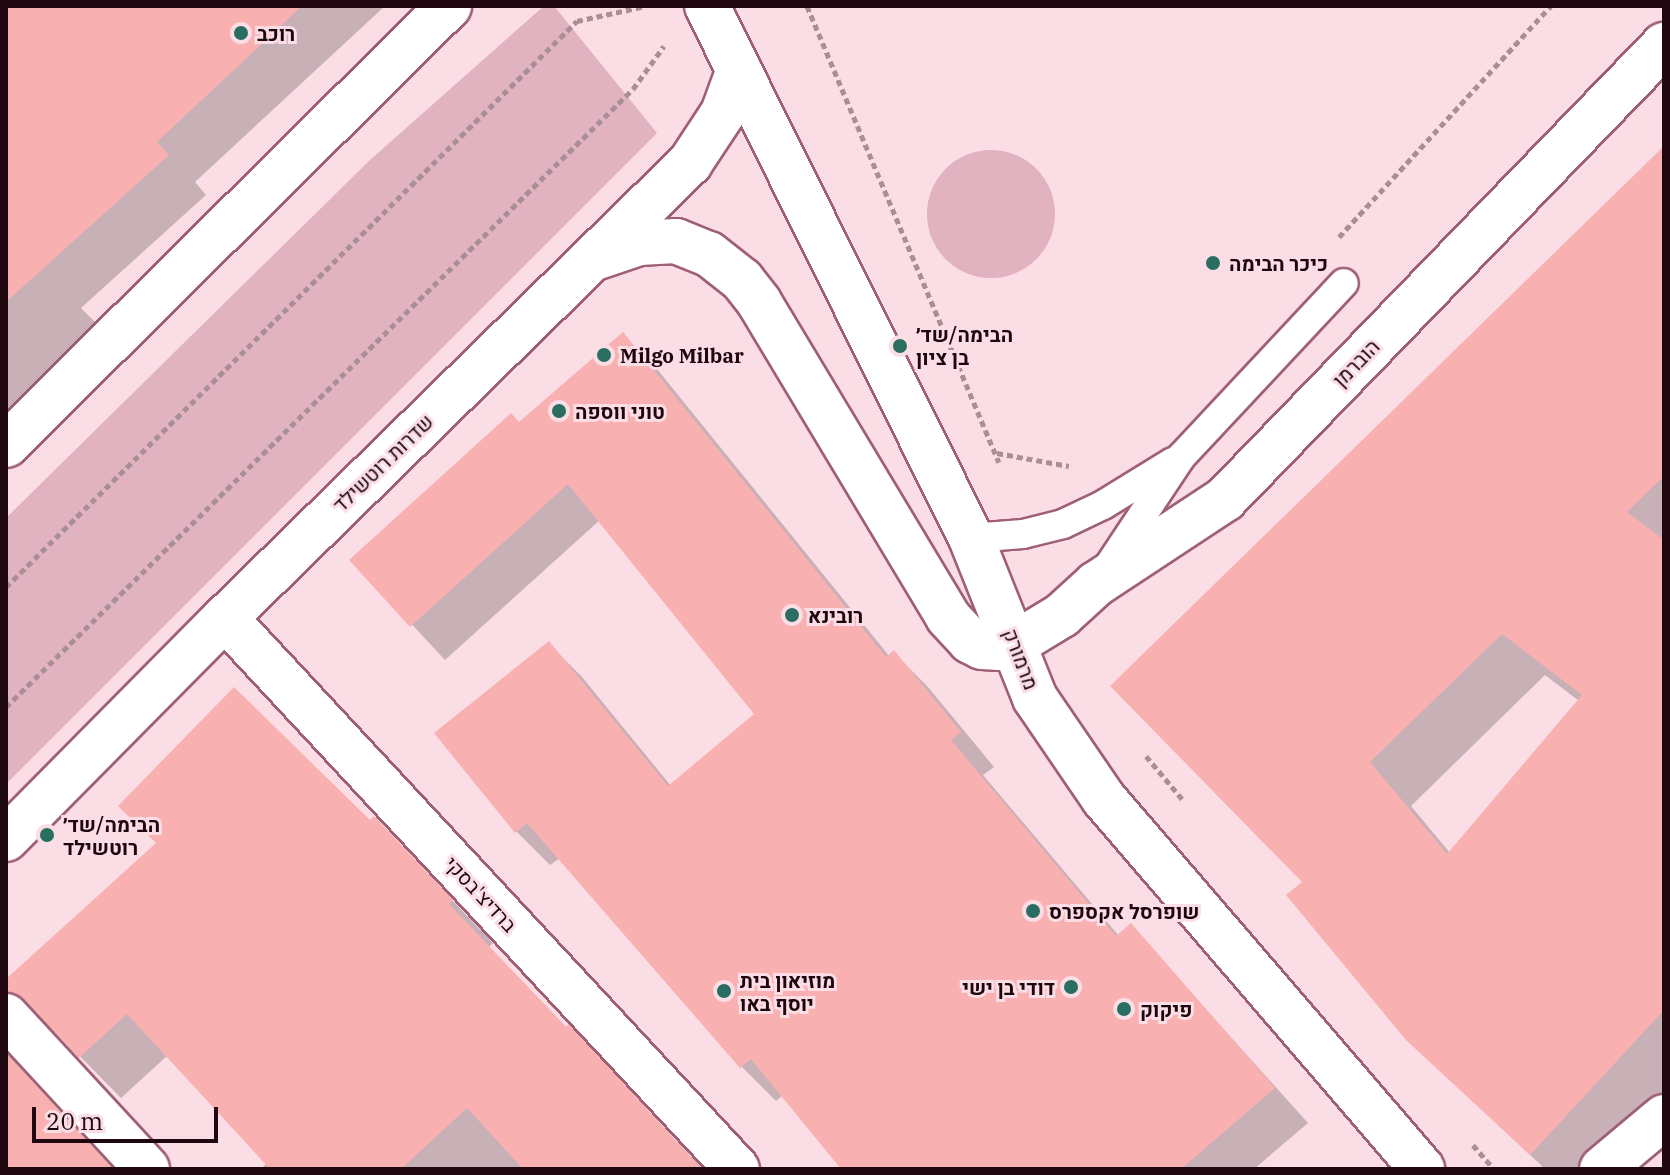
<!DOCTYPE html>
<html>
<head>
<meta charset="utf-8">
<style>
  body { margin:0 }
  #map { position:relative; width:1670px; height:1175px; overflow:hidden; background:#fadde5; font-family:"IBM Plex Serif",Heebo,serif }
  div>[style] { position:absolute }
  .green>* { inset:0; background:#e1b2c0 }
  .round { border-radius:50% }
  .shadow>* { inset:0; background:#0003 }
  .building>* { inset:0; background:#f9b0b1 }
  .path>* { height:5px; margin-top:-2.5px; transform-origin:0; background:repeating-linear-gradient(90deg,#a98e96 0 6px,transparent 0 10px) }
  .roads { filter:drop-shadow(2px 0 #9f6075) drop-shadow(-2px 0 #9f6075) drop-shadow(0 2px #9f6075) drop-shadow(0 -2px #9f6075) }
  .service>* { height:28px; margin:-14px; padding:0 14px; transform-origin:14px; border-radius:14px; background:#fff }
  .minor>* { height:44px; margin:-22px; padding:0 22px; transform-origin:22px; border-radius:22px; background:#fff }
  .tertiary>* { height:44px; margin:-22px; padding:0 22px; transform-origin:22px; border-radius:22px; background:#fff }
  .dots>* { width:22px; height:22px; translate:-50% -50%; box-sizing:border-box; border:4px solid #fadde5; border-radius:50% }
  span { translate:-50% -50%; white-space:nowrap; text-align:center; line-height:1.15; -webkit-text-stroke:6px #fadde5; paint-order:stroke }
  .poi-label { font-size:20px; color:#1e070f; font-weight:700 }
  .left { translate:0 -50%; text-align:left }
  .right { translate:-100% -50%; text-align:right }
  .street-label { font-size:20px; color:#1e070f }
  .frame { position:absolute; inset:0; border:8px solid #1e070f; pointer-events:none }
  .scale { position:absolute; left:32px; top:1107px; width:186px; height:36px; box-sizing:border-box; border:4px solid #1e070f; border-top:0; padding-left:10px; font-size:24px; line-height:28px; white-space:nowrap; color:#1e070f; -webkit-text-stroke:6px #fadde5; paint-order:stroke }
</style>
</head>
<body>
<div id="map">
  <div class="green">
    <i style="clip-path:polygon(544px 6px,554px 6px,657px 133px,6px 784px,6px 518px,370px 160px)"></i>
    <i class="round" style="left:927px;top:150px;width:128px;height:128px"></i>
  </div>
  <div class="shadow">
    <i style="clip-path:polygon(6px 6px,385px 6px,195px 182px,206px 195px,81px 308px,98px 325px,6px 413px)"></i>
    <i style="clip-path:polygon(evenodd,1664px 148px,1664px 1098px,1598px 1169px,1545px 1169px,1407px 1038px,1305px 882px,1664px 148px,1545px 675px,1579px 701px,1450px 853px,1411px 806px,1545px 675px)"></i>
    <i style="clip-path:polygon(623px 335px,657px 369px,890px 657px,894px 653px,928px 687px,994px 767px,983px 775px,1119px 936px,1131px 926px,1308px 1123px,1254px 1169px,846px 1169px,783px 1095px,776px 1101px,742px 1067px,560px 858px,550px 865px,516px 831px,548px 643px,582px 677px,671px 786px,756px 715px,600px 520px,445px 660px,352px 560px,519px 425px)"></i>
    <i style="clip-path:polygon(374px 818px,493px 943px,489px 947px,703px 1169px,261px 1169px,267px 1163px,168px 1055px,121px 1098px,56px 1032px,41px 1033px,6px 998px,6px 988px)"></i>
    <i style="clip-path:polygon(6px 1031px,18px 1066px,113px 1169px,6px 1169px)"></i>
  </div>
  <div class="building">
    <i style="clip-path:polygon(6px 6px,302px 6px,157px 142px,169px 155px,6px 302px)"></i>
    <i style="clip-path:polygon(evenodd,1664px 146px,1664px 476px,1627px 512px,1664px 540px,1664px 1010px,1530px 1155px,1406px 1040px,1286px 895px,1302px 882px,1110px 686px,1664px 146px,1502px 634px,1582px 695px,1447px 854px,1370px 762px,1502px 634px)"></i>
    <i style="clip-path:polygon(623px 332px,886px 657px,894px 650px,961px 732px,951px 740px,1116px 936px,1131px 923px,1275px 1088px,1181px 1169px,841px 1169px,751px 1059px,740px 1068px,527px 823px,515px 833px,434px 733px,549px 641px,668px 786px,754px 714px,568px 484px,410px 627px,349px 560px,511px 413px,519px 422px)"></i>
    <i style="clip-path:polygon(234px 687px,370px 820px,374px 816px,453px 900px,449px 904px,566px 1027px,569px 1024px,702px 1169px,523px 1169px,467px 1108px,401px 1169px,270px 1169px,127px 1014px,79px 1058px,24px 999px,6px 992px,6px 979px,156px 843px,118px 806px)"></i>
    <i style="clip-path:polygon(6px 1053px,113px 1169px,6px 1169px)"></i>
  </div>
  <div class="path">
    <i style="left:807px;top:6px;width:495px;rotate:67.2deg"></i>
    <i style="left:1339px;top:237px;width:314px;rotate:-47.5deg"></i>
    <i style="left:997px;top:453px;width:73px;rotate:10.2deg"></i>
    <i style="left:6px;top:587px;width:804px;rotate:-44.75deg"></i>
    <i style="left:577px;top:21px;width:70px;rotate:-12.4deg"></i>
    <i style="left:6px;top:707px;width:880px;rotate:-44.59deg"></i>
    <i style="left:633px;top:89px;width:53px;rotate:-54.2deg"></i>
    <i style="left:1146px;top:756px;width:57px;rotate:49.9deg"></i>
    <i style="left:1473px;top:1145px;width:32px;rotate:49deg"></i>
  </div>
  <div class="roads">
    <div class="service">
      <i style="left:971px;top:538px;width:52px;rotate:-4.4deg"></i>
      <i style="left:1023px;top:534px;width:41px;rotate:-14deg"></i>
      <i style="left:1063px;top:524px;width:44px;rotate:-25.4deg"></i>
      <i style="left:1103px;top:505px;width:82px;rotate:-31.6deg"></i>
      <i style="left:1108px;top:567px;width:132px;rotate:-56.4deg"></i>
      <i style="left:1181px;top:457px;width:238px;rotate:-46.9deg"></i>
    </div>
    <div class="minor">
      <i style="left:225px;top:618px;width:752px;rotate:47.1deg"></i>
      <i style="left:1016px;top:643px;width:54px;rotate:-31.3deg"></i>
      <i style="left:1062px;top:615px;width:46px;rotate:-42.4deg"></i>
      <i style="left:1096px;top:584px;width:154px;rotate:-33.4deg"></i>
      <i style="left:1225px;top:499px;width:632px;rotate:-45.96deg"></i>
      <i style="left:6px;top:1016px;width:208px;rotate:47.3deg"></i>
      <i style="left:1602px;top:1169px;width:81px;rotate:-40deg"></i>
    </div>
    <div class="tertiary">
      <i style="left:707px;top:6px;width:594px;rotate:63.61deg"></i>
      <i style="left:971px;top:538px;width:172px;rotate:68.2deg"></i>
      <i style="left:1035px;top:698px;width:122px;rotate:55.7deg"></i>
      <i style="left:1104px;top:799px;width:488px;rotate:49.3deg"></i>
      <i style="left:598px;top:257px;width:43px;rotate:-18.9deg"></i>
      <i style="left:639px;top:243px;width:37px;rotate:-3deg"></i>
      <i style="left:676px;top:241px;width:35px;rotate:22deg"></i>
      <i style="left:709px;top:254px;width:42px;rotate:38.2deg"></i>
      <i style="left:742px;top:280px;width:28px;rotate:52deg"></i>
      <i style="left:759px;top:302px;width:367px;rotate:59deg"></i>
      <i style="left:948px;top:617px;width:33px;rotate:47deg"></i>
      <i style="left:970px;top:641px;width:13px;rotate:27deg"></i>
      <i style="left:982px;top:647px;width:18px;rotate:3deg"></i>
      <i style="left:1000px;top:648px;width:17px;rotate:-17deg"></i>
      <i style="left:6px;top:445px;width:624px;rotate:-44.74deg"></i>
      <i style="left:6px;top:839px;width:311px;rotate:-45.3deg"></i>
      <i style="left:225px;top:618px;width:651px;rotate:-44.38deg"></i>
      <i style="left:690px;top:163px;width:60px;rotate:-56.6deg"></i>
      <i style="left:723px;top:113px;width:44px;rotate:-69.9deg"></i>
    </div>
  </div>
  <div class="dots">
    <i style="left:241px;top:33px;background:#2a6e61"></i>
    <i style="left:1213px;top:263px;background:#2a6e61"></i>
    <i style="left:900px;top:346px;background:#2a6e61"></i>
    <i style="left:604px;top:355px;background:#2a6e61"></i>
    <i style="left:559px;top:411px;background:#2a6e61"></i>
    <i style="left:792px;top:615px;background:#2a6e61"></i>
    <i style="left:47px;top:835px;background:#2a6e61"></i>
    <i style="left:1033px;top:911px;background:#2a6e61"></i>
    <i style="left:1071px;top:987px;background:#2a6e61"></i>
    <i style="left:724px;top:991px;background:#2a6e61"></i>
    <i style="left:1124px;top:1009px;background:#2a6e61"></i>
  </div>
  <div class="poi-label">
    <span class="left" style="left:257px;top:33px">רוכב</span>
    <span class="left" style="left:1229px;top:263px">כיכר הבימה</span>
    <span class="left" style="left:916px;top:346px">הבימה/שד׳<br>בן ציון</span>
    <span class="left" style="left:620px;top:355px">Milgo Milbar</span>
    <span class="left" style="left:575px;top:411px">טוני ווספה</span>
    <span class="left" style="left:808px;top:615px">רובינא</span>
    <span class="left" style="left:63px;top:836px">הבימה/שד׳<br>רוטשילד</span>
    <span class="left" style="left:1049px;top:911px">שופרסל אקספרס</span>
    <span class="left" style="left:740px;top:992px">מוזיאון בית<br>יוסף באו</span>
    <span class="right" style="left:1055px;top:987px">דודי בן ישי</span>
    <span class="left" style="left:1140px;top:1009px">פיקוק</span>
  </div>
  <div class="street-label">
    <span style="left:1356px;top:363px;rotate:-46deg">הוברמן</span>
    <span style="left:383px;top:463px;rotate:-44deg">שדרות רוטשילד</span>
    <span style="left:1021px;top:659px;rotate:69deg">מרמורק</span>
    <span style="left:481px;top:894px;rotate:47deg">ברדיצ'בסקי</span>
  </div>
  <div class="frame"></div>
  <div class="scale">20 m</div>
</div>
</body>
</html>
